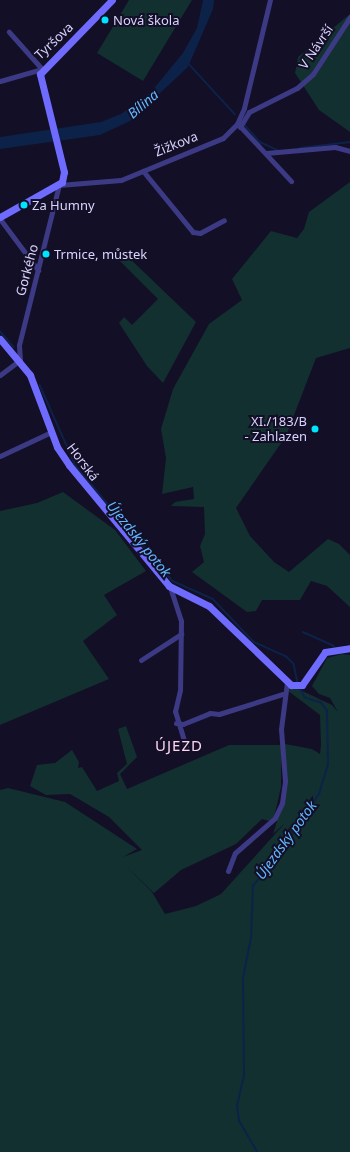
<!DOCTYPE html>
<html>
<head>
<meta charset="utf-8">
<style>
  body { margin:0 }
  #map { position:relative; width:350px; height:1152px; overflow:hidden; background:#130f26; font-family:"Noto Sans",sans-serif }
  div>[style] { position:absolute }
  .green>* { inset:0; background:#12302f }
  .water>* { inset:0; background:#0c2248 }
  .stream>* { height:1.5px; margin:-0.75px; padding:0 0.75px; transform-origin:0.75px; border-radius:0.75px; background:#0c2248 }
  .street>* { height:5px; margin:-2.5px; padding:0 2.5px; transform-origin:2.5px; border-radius:2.5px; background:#3d3a85 }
  .secondary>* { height:7px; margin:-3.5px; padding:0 3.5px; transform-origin:3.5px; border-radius:3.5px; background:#6f6bff }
  .dots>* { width:11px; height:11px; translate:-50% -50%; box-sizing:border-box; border:2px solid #130f26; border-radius:50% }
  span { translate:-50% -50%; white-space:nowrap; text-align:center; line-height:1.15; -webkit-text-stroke:4px #130f26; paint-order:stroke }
  .poi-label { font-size:13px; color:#d9d4ff }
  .left { translate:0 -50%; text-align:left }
  .right { translate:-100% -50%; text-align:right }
  .street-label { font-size:13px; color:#d9d4ff }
  .water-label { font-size:14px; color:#62b6ff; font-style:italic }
  .quarter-label { font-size:15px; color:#ffd6f0; letter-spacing:1px }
</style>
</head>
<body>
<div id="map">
  <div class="green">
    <i style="clip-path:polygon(129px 0,192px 0,143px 81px,97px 53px)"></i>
    <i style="clip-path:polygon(350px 14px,350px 132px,319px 110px,295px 73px,298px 57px)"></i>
    <i style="clip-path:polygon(350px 182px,350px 348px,316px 358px,286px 436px,236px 508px,250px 536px,274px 562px,289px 572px,328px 539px,339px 544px,350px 555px,350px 607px,327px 586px,311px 581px,300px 600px,262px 600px,256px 611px,247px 612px,192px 572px,204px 562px,200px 546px,205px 534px,204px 507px,171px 506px,175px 502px,194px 499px,193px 487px,162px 494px,166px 458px,161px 429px,173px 389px,209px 324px,242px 300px,232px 279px,271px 231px,297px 238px,304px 229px,309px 212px)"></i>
    <i style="clip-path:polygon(125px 254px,196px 322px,163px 383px,147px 366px,119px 323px,124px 317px,132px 325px,158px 299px,119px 260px)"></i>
    <i style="clip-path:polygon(63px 492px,115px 530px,146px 571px,104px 595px,117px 615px,83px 641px,109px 679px,0 725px,0 511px,37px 503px)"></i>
    <i style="clip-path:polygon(342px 654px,350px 655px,350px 1152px,0 1152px,0 790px,8px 788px,65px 802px,137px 849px,123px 857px,142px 850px,109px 817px,70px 794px,46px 795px,30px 786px,37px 765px,55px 763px,72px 750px,79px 762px,78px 768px,82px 767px,97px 791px,119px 781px,117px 773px,127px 764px,118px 729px,126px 726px,137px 757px,120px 774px,127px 789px,229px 745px,281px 745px,281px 787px,273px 822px,262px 819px,236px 844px,181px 870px,154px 893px,127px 867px,152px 892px,165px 914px,196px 906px,221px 894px,285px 823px,273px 834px,284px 800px,285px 744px,312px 749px,320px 754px,321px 745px,320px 715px,287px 690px,296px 688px,332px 705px,338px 712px,330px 698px,319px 694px,312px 686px,327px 658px)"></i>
  </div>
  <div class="water">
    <i style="clip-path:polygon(203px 0,214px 0,213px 9px,188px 67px,130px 121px,100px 135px,0 149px,0 137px,101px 122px,121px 114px,151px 92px,183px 53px,197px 28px)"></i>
  </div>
  <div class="stream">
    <i style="left:189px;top:64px;width:68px;rotate:47.4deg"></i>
    <i style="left:244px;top:124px;width:24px;rotate:48deg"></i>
    <i style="left:260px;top:142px;width:19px;rotate:25deg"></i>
    <i style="left:300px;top:148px;width:50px;rotate:-6.8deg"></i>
    <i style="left:0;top:331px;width:21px;rotate:49deg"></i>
    <i style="left:40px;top:385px;width:89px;rotate:66deg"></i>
    <i style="left:76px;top:466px;width:150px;rotate:49.9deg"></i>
    <i style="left:173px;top:581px;width:44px;rotate:24.2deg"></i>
    <i style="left:213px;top:599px;width:59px;rotate:46.4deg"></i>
    <i style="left:254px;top:642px;width:36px;rotate:24deg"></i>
    <i style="left:287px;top:657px;width:10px;rotate:45deg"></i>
    <i style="left:294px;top:664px;width:19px;rotate:78deg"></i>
    <i style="left:303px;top:632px;width:34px;rotate:24deg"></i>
    <i style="left:257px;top:1152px;width:36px;rotate:-120deg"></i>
    <i style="left:239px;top:1121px;width:15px;rotate:-98deg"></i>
    <i style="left:237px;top:1106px;width:31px;rotate:-77deg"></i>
    <i style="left:244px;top:1076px;width:98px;rotate:-90.6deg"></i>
    <i style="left:243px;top:978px;width:41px;rotate:-78.7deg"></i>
    <i style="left:251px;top:938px;width:52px;rotate:-87.8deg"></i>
    <i style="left:253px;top:886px;width:48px;rotate:-51deg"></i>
    <i style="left:283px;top:849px;width:66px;rotate:-56.8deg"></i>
    <i style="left:319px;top:794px;width:30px;rotate:-73deg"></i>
    <i style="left:328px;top:765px;width:54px;rotate:-91.1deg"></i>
    <i style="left:327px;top:711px;width:10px;rotate:-127deg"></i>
    <i style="left:321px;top:703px;width:17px;rotate:-163deg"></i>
    <i style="left:305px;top:698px;width:13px;rotate:-119deg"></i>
  </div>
  <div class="street">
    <i style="left:0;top:81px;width:44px;rotate:-15.9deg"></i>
    <i style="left:42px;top:69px;width:50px;rotate:-131.7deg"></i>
    <i style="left:238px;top:124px;width:78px;rotate:47.1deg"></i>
    <i style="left:240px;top:127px;width:17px;rotate:-59deg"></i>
    <i style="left:249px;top:112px;width:54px;rotate:-26.6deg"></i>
    <i style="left:297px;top:88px;width:21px;rotate:-41deg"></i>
    <i style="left:313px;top:74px;width:68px;rotate:-57deg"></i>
    <i style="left:266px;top:153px;width:69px;rotate:-5deg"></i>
    <i style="left:335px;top:147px;width:16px;rotate:15deg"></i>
    <i style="left:143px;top:171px;width:79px;rotate:50.7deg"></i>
    <i style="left:193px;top:232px;width:7px;rotate:8deg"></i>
    <i style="left:200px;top:233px;width:27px;rotate:-28deg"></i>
    <i style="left:0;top:219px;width:64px;rotate:53.3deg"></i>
    <i style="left:0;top:375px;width:25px;rotate:-37deg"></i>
    <i style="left:20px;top:360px;width:15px;rotate:-94deg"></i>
    <i style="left:19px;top:345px;width:165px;rotate:-76deg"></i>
    <i style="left:59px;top:185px;width:62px;rotate:-4.6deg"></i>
    <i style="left:121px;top:180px;width:110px;rotate:-22.4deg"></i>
    <i style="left:223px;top:138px;width:20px;rotate:-45deg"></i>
    <i style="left:237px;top:124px;width:17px;rotate:-66deg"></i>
    <i style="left:244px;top:108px;width:111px;rotate:-76.5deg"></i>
    <i style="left:0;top:456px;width:56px;rotate:-25.2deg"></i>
    <i style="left:170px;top:587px;width:36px;rotate:72deg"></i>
    <i style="left:181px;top:621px;width:69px;rotate:90.8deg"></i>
    <i style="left:180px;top:690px;width:22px;rotate:103deg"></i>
    <i style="left:175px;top:711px;width:38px;rotate:73deg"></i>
    <i style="left:141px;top:660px;width:48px;rotate:-33deg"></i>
    <i style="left:176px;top:723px;width:7px;rotate:8deg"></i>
    <i style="left:183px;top:724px;width:29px;rotate:-22deg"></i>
    <i style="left:210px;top:713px;width:9px;rotate:6deg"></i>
    <i style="left:219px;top:714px;width:67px;rotate:-17.4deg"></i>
    <i style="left:228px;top:871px;width:19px;rotate:-69deg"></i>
    <i style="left:235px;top:853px;width:53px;rotate:-41.2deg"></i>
    <i style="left:275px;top:818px;width:17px;rotate:-65deg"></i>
    <i style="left:282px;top:803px;width:22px;rotate:-82deg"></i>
    <i style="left:285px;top:781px;width:52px;rotate:-94.4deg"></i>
    <i style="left:281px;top:729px;width:47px;rotate:-82.7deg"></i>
  </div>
  <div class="secondary">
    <i style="left:0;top:217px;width:71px;rotate:-29.4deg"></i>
    <i style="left:62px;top:182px;width:10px;rotate:-79deg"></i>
    <i style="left:64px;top:172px;width:101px;rotate:-103.8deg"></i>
    <i style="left:40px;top:74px;width:103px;rotate:-45.8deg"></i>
    <i style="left:0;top:339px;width:47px;rotate:50.2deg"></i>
    <i style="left:30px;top:375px;width:77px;rotate:69.4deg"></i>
    <i style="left:57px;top:447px;width:22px;rotate:56deg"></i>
    <i style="left:69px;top:465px;width:157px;rotate:50.4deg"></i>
    <i style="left:169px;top:586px;width:45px;rotate:26.6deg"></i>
    <i style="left:209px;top:606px;width:114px;rotate:43.9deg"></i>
    <i style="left:291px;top:685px;width:11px"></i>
    <i style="left:302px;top:685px;width:40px;rotate:-55.1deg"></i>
    <i style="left:325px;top:652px;width:25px;rotate:-9deg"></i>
  </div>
  <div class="dots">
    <i style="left:105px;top:20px;background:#00e5ff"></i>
    <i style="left:24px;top:205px;background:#00e5ff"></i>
    <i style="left:46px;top:254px;background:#00e5ff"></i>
    <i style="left:315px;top:429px;background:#00e5ff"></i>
  </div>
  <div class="poi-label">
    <span class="left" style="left:113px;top:20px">Nová škola</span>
    <span class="left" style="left:32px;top:205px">Za Humny</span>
    <span class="left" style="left:54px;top:254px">Trmice, můstek</span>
    <span class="right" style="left:307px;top:429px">XI./183/B<br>- Zahlazen</span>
  </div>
  <div class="street-label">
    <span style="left:54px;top:41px;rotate:-43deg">Tyršova</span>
    <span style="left:316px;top:47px;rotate:-56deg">V Návrší</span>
    <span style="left:176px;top:144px;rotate:-22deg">Žižkova</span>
    <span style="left:27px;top:270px;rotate:-75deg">Gorkého</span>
    <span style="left:83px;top:462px;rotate:53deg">Horská</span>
  </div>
  <div class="water-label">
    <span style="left:143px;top:104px;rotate:-40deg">Bílina</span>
    <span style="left:139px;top:539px;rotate:51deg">Újezdský potok</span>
    <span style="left:286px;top:840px;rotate:-54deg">Újezdský potok</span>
  </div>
  <div class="quarter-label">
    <span style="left:179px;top:746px">ÚJEZD</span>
  </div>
</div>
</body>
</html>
